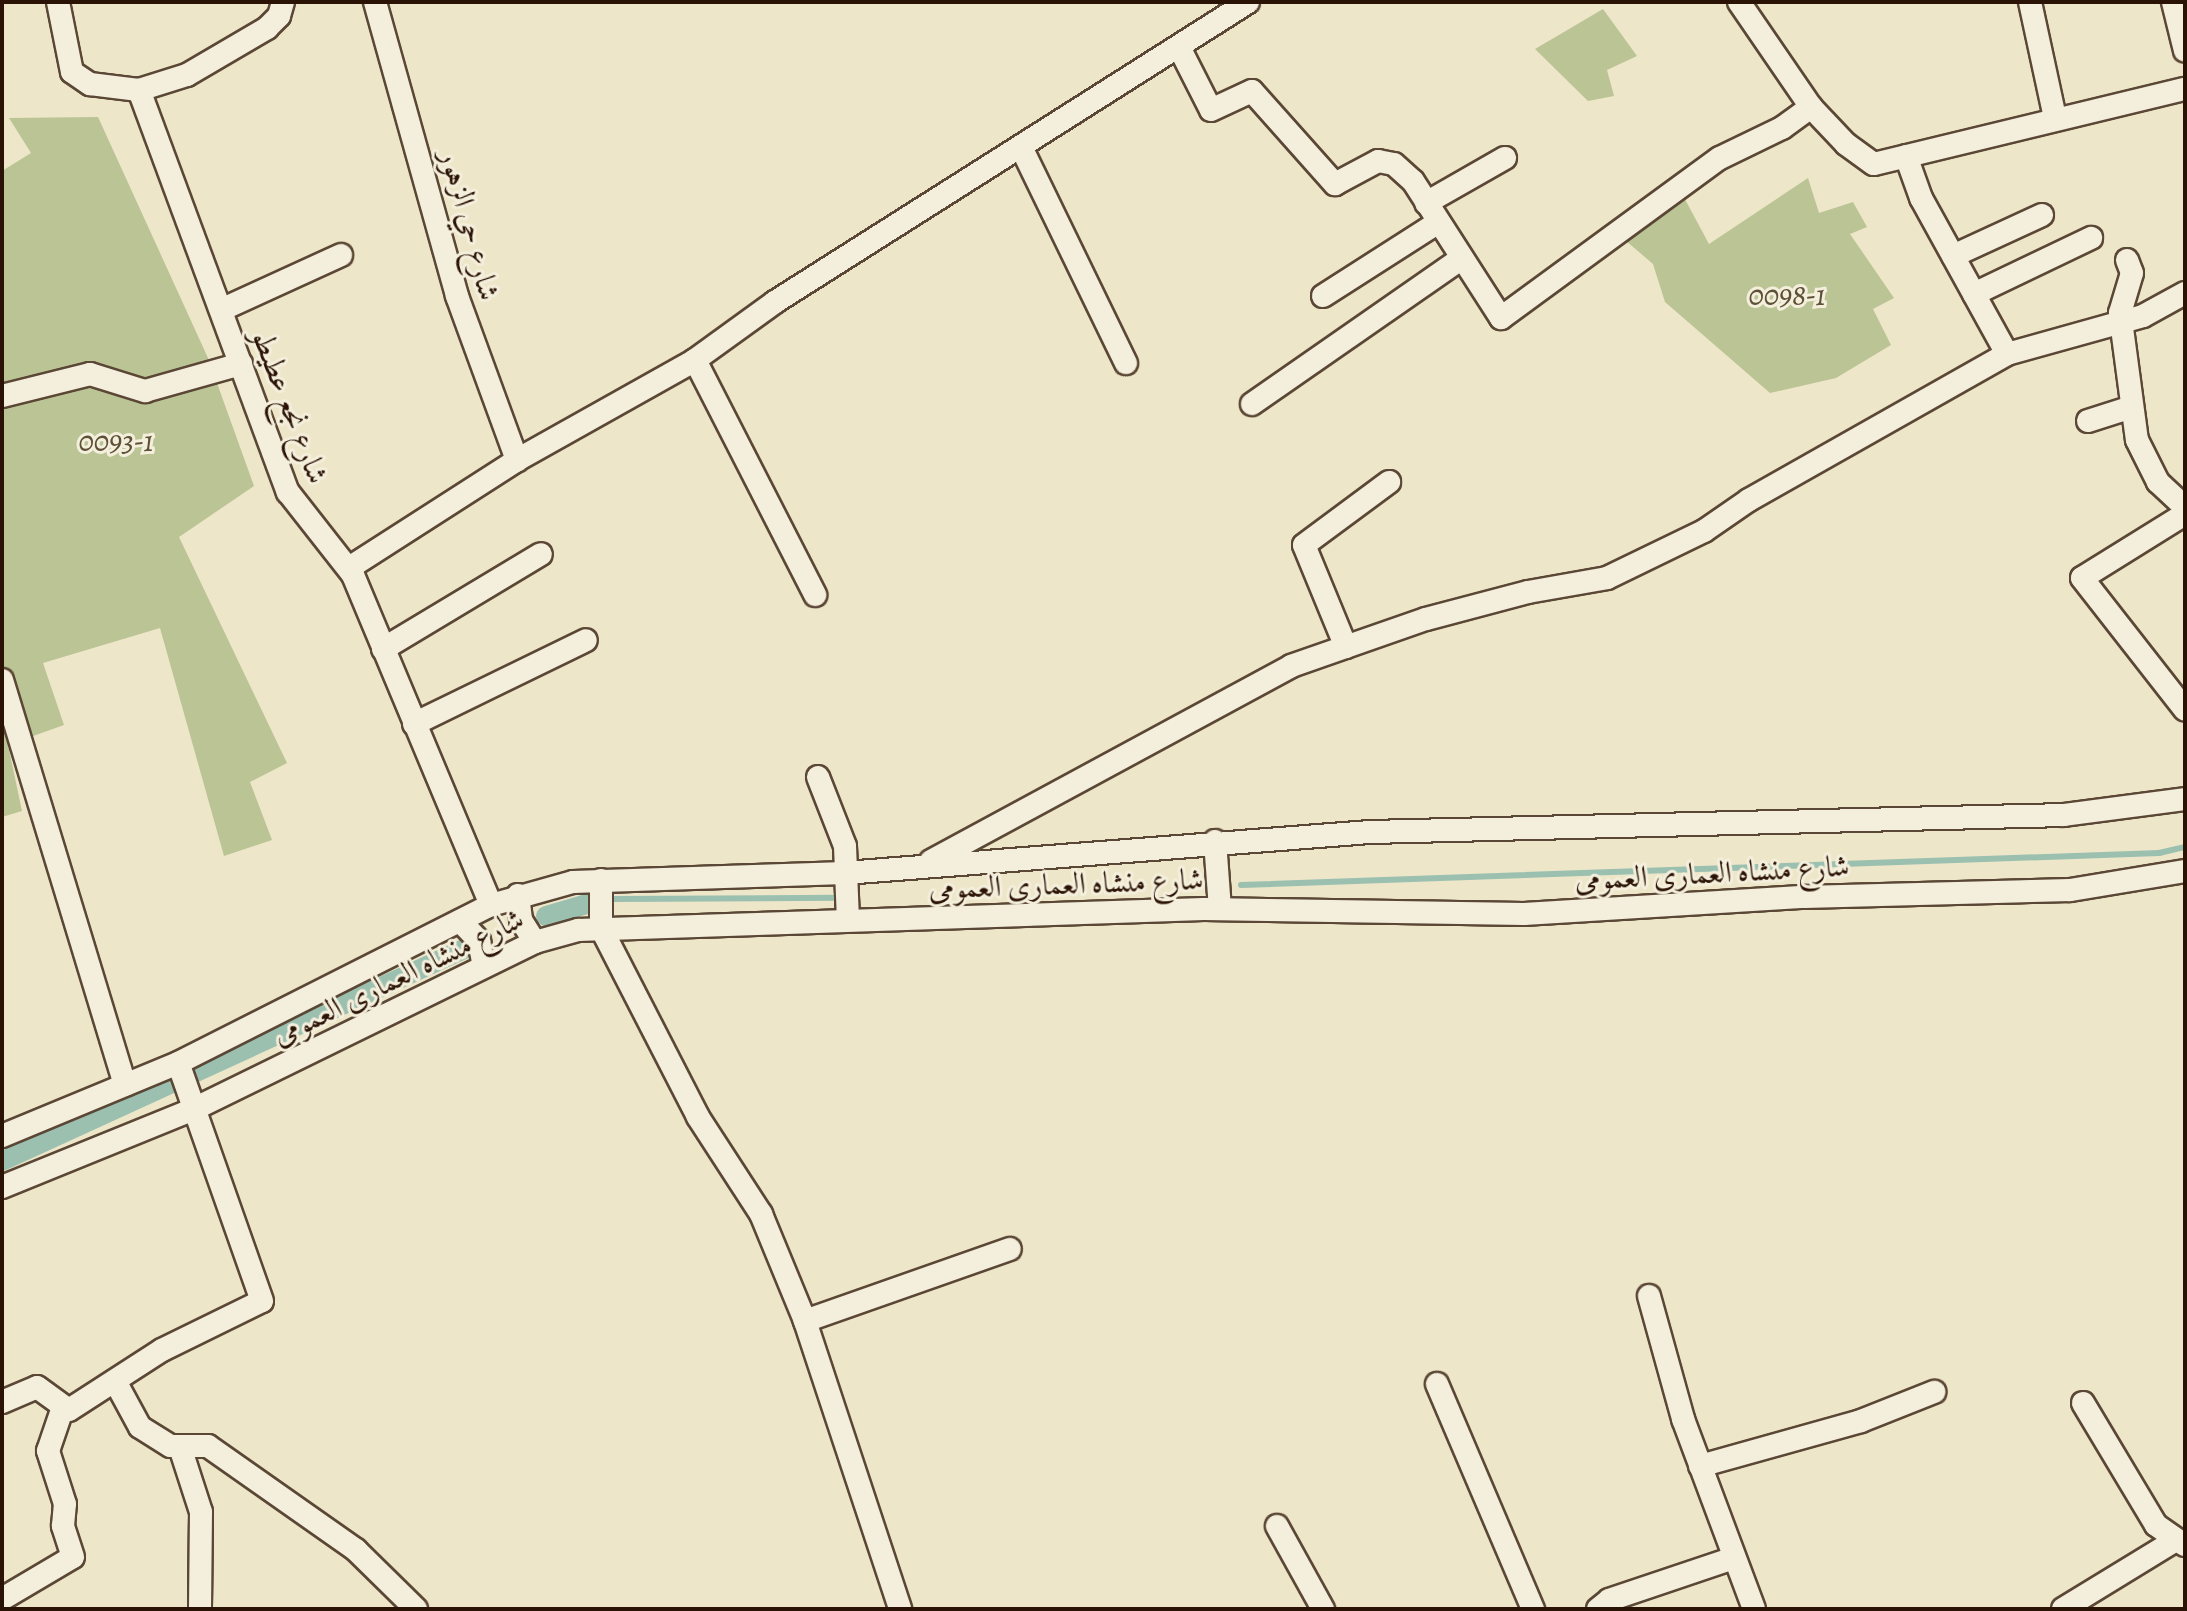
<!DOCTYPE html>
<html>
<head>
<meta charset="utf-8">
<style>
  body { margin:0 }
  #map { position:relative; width:2187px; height:1611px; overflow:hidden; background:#eee6c9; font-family:Alegreya,Amiri,serif }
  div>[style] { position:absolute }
  .green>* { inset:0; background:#bbc494 }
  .stream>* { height:6px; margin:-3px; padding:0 3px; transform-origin:3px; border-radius:3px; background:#9bc0b0 }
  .canal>* { height:20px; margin:-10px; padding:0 10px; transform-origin:10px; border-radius:10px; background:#9bc0b0 }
  .roads { filter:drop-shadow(2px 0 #5b4735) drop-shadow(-2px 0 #5b4735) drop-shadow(0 2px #5b4735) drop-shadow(0 -2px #5b4735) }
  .minor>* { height:22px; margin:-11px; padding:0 11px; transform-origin:11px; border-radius:11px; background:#f4efdc }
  span { translate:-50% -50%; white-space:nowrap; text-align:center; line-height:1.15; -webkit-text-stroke:6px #f4efdc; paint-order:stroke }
  .street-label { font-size:30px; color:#2a1204 }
  .park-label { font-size:30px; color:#5d5036; font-style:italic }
  .frame { position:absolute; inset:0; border:4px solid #2a1204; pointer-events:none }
</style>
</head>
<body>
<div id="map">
  <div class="green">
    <i style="clip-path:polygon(1603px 9px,1637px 56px,1607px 70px,1614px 96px,1588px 101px,1535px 49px)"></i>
    <i style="clip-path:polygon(98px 117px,208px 358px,254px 486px,179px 537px,287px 763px,250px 782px,272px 840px,224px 856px,160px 628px,43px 663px,64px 725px,8px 745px,22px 811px,2px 817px,2px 171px,31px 153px,9px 118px)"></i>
    <i style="clip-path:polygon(1673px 177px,1709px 244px,1808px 178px,1819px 213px,1853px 202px,1867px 227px,1850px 234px,1894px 298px,1873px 309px,1891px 345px,1836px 378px,1770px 393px,1665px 302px,1653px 264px,1611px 228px)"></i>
  </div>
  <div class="stream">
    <i style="left:1241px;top:885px;width:919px;rotate:-2deg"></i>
    <i style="left:2159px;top:853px;width:27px;rotate:-13deg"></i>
    <i style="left:615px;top:899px;width:225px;rotate:-0.3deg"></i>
  </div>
  <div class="canal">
    <i style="left:546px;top:916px;width:50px;rotate:-16.3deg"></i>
    <i style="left:2px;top:1161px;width:508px;rotate:-24.65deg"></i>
  </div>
  <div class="roads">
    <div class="minor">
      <i style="left:58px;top:2px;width:71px;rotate:78.7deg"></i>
      <i style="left:72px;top:72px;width:22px;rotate:34deg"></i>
      <i style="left:90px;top:84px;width:49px;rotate:7deg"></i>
      <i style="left:139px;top:90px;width:50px;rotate:-17.4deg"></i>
      <i style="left:187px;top:75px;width:93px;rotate:-30.4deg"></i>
      <i style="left:267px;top:28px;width:17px;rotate:-45deg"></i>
      <i style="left:279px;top:16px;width:15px;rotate:-74deg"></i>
      <i style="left:375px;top:2px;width:305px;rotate:74.4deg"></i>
      <i style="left:457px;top:296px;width:175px;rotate:69.9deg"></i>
      <i style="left:1739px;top:2px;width:127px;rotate:55.6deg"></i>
      <i style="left:1811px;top:107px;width:51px;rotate:46.6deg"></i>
      <i style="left:1846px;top:144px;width:34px;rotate:36deg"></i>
      <i style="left:1874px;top:164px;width:320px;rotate:-13.6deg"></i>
      <i style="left:2030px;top:2px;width:119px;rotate:77.8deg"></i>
      <i style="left:2173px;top:2px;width:50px;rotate:76.2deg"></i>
      <i style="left:1180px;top:49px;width:68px;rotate:63.1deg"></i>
      <i style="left:1211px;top:110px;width:45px;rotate:-24.9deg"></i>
      <i style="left:1252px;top:91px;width:125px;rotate:48.3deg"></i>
      <i style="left:1335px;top:184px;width:49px;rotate:-28.1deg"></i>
      <i style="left:1378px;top:161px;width:16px;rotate:11deg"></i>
      <i style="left:1394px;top:164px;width:25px;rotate:42deg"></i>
      <i style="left:1413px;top:181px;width:163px;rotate:57.3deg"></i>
      <i style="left:1501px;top:318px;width:271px;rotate:-36.2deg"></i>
      <i style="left:1720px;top:158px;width:69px;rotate:-25.8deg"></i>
      <i style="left:1782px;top:128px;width:36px;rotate:-36deg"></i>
      <i style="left:139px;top:90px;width:429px;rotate:69.7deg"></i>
      <i style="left:288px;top:492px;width:105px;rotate:51.9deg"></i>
      <i style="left:353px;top:575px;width:358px;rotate:67.3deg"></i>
      <i style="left:1022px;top:149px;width:238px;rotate:64.1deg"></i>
      <i style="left:1906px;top:156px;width:45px;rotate:70.3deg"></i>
      <i style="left:1921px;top:198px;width:178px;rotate:61.1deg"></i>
      <i style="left:1426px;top:203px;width:91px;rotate:-29.7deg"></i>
      <i style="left:1953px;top:256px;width:98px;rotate:-24.7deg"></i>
      <i style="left:2127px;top:260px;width:14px;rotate:69deg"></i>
      <i style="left:2132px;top:273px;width:42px;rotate:106.7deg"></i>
      <i style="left:2120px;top:313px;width:128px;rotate:82.4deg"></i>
      <i style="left:2137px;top:440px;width:47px;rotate:63.4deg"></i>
      <i style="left:2158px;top:482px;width:37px;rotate:43deg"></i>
      <i style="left:1974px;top:294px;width:130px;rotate:-25.6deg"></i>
      <i style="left:1323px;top:296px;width:135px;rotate:-32.6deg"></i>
      <i style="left:221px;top:310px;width:132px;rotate:-24.6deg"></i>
      <i style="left:695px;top:360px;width:264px;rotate:62.9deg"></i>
      <i style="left:2px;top:396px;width:91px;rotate:-14deg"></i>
      <i style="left:90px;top:374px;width:58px;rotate:17.2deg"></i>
      <i style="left:145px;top:391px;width:100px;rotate:-15.7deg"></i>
      <i style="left:1252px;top:404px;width:252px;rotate:-34.8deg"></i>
      <i style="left:2088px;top:421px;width:46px;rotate:-17.7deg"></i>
      <i style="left:2185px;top:514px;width:121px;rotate:148.1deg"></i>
      <i style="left:2082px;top:578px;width:167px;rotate:52deg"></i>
      <i style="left:349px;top:568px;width:200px;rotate:-32.7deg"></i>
      <i style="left:517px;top:460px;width:204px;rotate:-29.3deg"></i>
      <i style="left:695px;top:360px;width:99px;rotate:-35.9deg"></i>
      <i style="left:775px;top:302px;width:560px;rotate:-32.38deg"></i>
      <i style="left:1346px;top:647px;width:110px;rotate:-112.4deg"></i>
      <i style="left:1304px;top:545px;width:106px;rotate:-36.5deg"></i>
      <i style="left:383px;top:649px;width:184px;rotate:-31deg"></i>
      <i style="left:2px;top:680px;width:423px;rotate:73.1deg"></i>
      <i style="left:414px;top:724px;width:191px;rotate:-26deg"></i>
      <i style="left:818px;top:777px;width:74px;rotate:68.6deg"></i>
      <i style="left:845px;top:846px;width:74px;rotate:87.7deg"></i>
      <i style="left:1215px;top:841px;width:68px;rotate:85.8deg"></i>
      <i style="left:931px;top:861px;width:409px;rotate:-28.4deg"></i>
      <i style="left:1291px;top:666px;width:143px;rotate:-19.2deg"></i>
      <i style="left:1426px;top:619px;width:106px;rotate:-14.8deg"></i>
      <i style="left:1528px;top:592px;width:80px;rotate:-10deg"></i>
      <i style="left:1607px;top:578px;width:108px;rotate:-25.9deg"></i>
      <i style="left:1704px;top:531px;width:55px;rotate:-34.6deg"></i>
      <i style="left:1749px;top:500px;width:296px;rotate:-29.5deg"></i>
      <i style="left:2007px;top:354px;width:141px;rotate:-15.6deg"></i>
      <i style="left:2143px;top:316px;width:48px;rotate:-28.7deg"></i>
      <i style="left:601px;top:880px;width:48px;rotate:90deg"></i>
      <i style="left:601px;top:928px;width:212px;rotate:62.8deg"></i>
      <i style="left:698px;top:1117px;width:116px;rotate:57deg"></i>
      <i style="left:761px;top:1214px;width:116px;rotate:67.6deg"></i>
      <i style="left:805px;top:1321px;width:303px;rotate:71.7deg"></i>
      <i style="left:518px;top:895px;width:25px;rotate:83deg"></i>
      <i style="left:521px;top:920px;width:26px;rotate:58deg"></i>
      <i style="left:460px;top:921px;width:28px;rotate:46deg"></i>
      <i style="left:479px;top:941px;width:26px;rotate:79deg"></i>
      <i style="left:2px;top:1136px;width:191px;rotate:-22.5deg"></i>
      <i style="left:178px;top:1063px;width:351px;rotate:-26.8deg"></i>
      <i style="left:491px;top:905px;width:85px;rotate:-15.7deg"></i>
      <i style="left:573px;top:882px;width:272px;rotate:-1.9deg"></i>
      <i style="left:845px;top:873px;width:527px;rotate:-4.47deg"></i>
      <i style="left:1370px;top:832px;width:694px;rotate:-1.4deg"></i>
      <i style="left:2064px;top:815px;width:122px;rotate:-7.5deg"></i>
      <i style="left:2px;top:1187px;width:207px;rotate:-22.1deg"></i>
      <i style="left:194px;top:1109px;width:380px;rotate:-26.1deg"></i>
      <i style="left:535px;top:942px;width:45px;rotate:-15.6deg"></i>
      <i style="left:578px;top:930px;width:626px;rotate:-1.92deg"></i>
      <i style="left:1204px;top:909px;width:320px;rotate:0.9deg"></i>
      <i style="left:1524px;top:914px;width:281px;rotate:-3.5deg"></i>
      <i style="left:1804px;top:897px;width:266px;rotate:-1.5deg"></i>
      <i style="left:2070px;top:890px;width:117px;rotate:-9.4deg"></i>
      <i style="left:1649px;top:1296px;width:128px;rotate:74.5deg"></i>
      <i style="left:1683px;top:1419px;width:203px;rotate:69.5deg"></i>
      <i style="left:805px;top:1321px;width:217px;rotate:-19.4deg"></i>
      <i style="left:115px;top:1381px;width:52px;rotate:61.5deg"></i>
      <i style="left:140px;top:1427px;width:36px;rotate:32deg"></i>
      <i style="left:171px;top:1446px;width:37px"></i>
      <i style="left:208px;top:1446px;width:181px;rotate:35.1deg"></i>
      <i style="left:356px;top:1550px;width:84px;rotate:44.5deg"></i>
      <i style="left:1437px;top:1384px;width:245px;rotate:66.9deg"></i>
      <i style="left:2px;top:1402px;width:38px;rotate:-23deg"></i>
      <i style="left:37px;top:1387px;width:39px;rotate:36deg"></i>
      <i style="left:69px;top:1410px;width:111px;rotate:-32.8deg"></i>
      <i style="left:162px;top:1350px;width:111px;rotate:-26.1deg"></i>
      <i style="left:262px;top:1301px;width:252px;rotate:-109.4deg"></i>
      <i style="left:2083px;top:1403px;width:142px;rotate:59.1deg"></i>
      <i style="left:2156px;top:1525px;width:35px;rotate:35deg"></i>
      <i style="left:180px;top:1447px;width:68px;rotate:72.1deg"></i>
      <i style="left:201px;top:1512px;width:97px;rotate:90.6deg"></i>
      <i style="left:1700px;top:1466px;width:167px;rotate:-15.6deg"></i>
      <i style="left:1861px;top:1421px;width:79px;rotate:-21.7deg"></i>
      <i style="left:1277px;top:1526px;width:95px;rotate:61deg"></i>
      <i style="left:2px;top:1599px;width:82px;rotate:-30.6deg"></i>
      <i style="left:73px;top:1557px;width:33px;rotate:-108deg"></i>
      <i style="left:63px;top:1526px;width:22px;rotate:-85deg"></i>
      <i style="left:65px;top:1504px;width:56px;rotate:-107.8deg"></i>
      <i style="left:48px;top:1451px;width:46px;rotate:-71.2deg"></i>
      <i style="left:1598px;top:1609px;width:14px;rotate:-39deg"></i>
      <i style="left:1609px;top:1600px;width:132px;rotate:-18.6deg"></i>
      <i style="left:2063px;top:1609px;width:132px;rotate:-31.4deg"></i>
    </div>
  </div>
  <div class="street-label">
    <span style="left:470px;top:225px;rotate:75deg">شارع حي الزهور</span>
    <span style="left:290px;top:406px;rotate:69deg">شارع نجع عطيطو</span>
    <span style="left:1712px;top:873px;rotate:-3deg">شارع منشاه العمارى العمومى</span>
    <span style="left:1066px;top:884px;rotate:-2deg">شارع منشاه العمارى العمومى</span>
    <span style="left:398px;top:977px;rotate:-26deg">شارع منشاه العمارى العمومى</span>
  </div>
  <div class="park-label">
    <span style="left:1787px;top:295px">0098-1</span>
    <span style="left:116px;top:441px">0093-1</span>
  </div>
  <div class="frame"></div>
</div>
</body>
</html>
